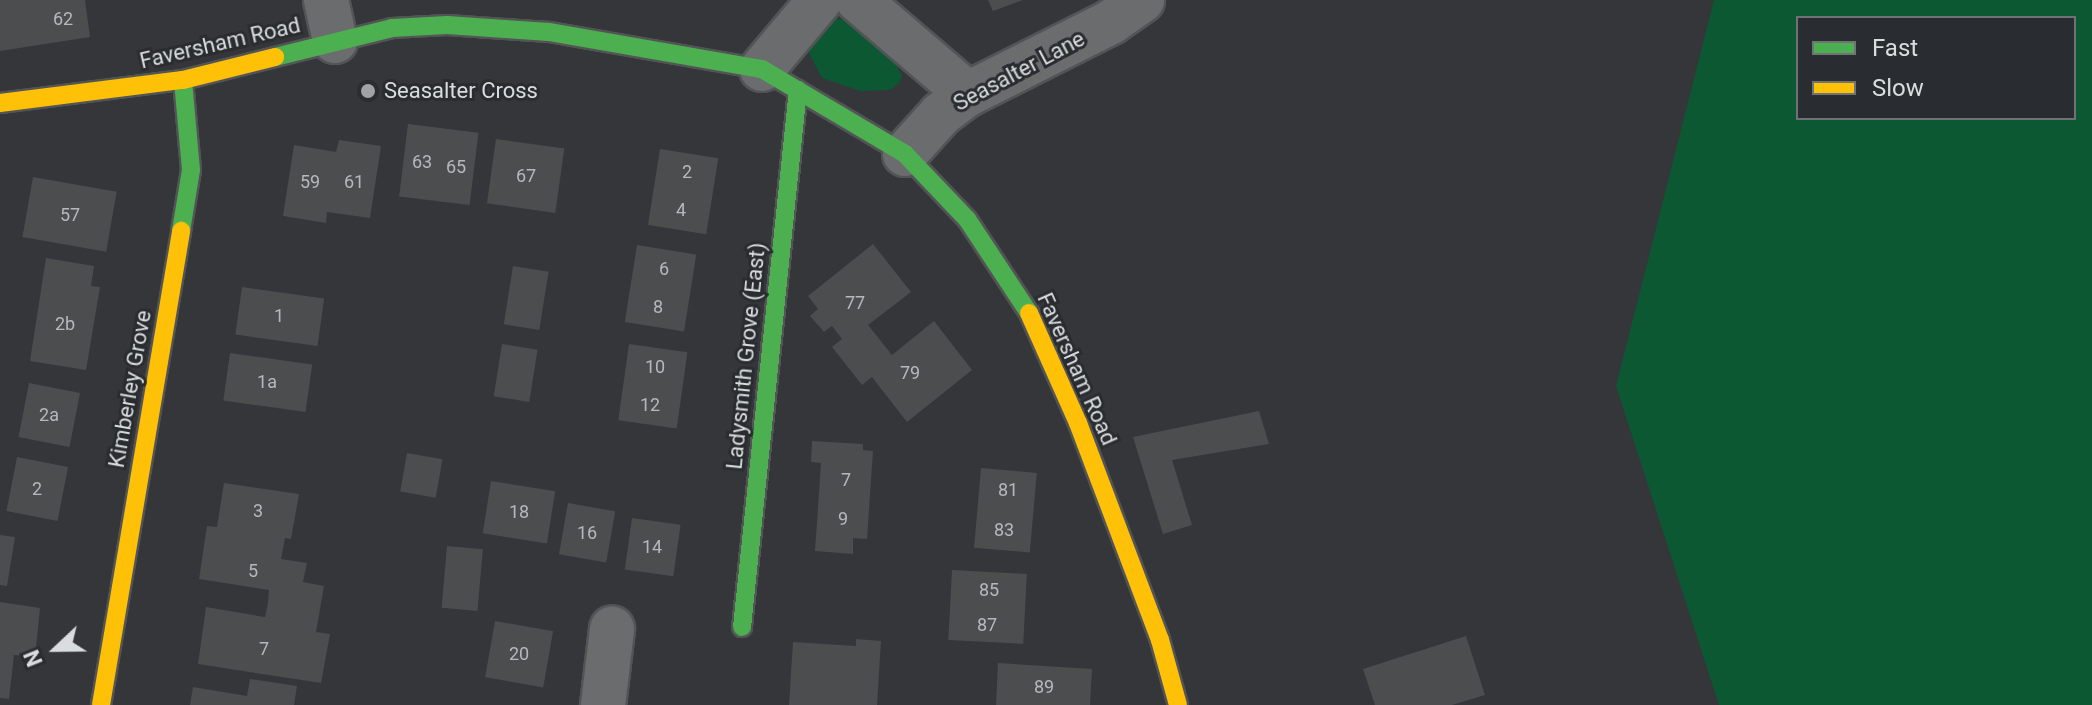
<!DOCTYPE html>
<html>
<head>
<meta charset="utf-8">
<style>
  body { margin:0 }
  #map { position:relative; width:2092px; height:705px; overflow:hidden; background:#343639; font-family:Roboto,sans-serif }
  div>[style] { position:absolute }
  .green>* { inset:0; background:#0c5833 }
  .building>* { inset:0; background:#4b4d4f; transform-origin:0 0 }
  .roads { filter:drop-shadow(2px 0 #525456) drop-shadow(-2px 0 #525456) drop-shadow(0 2px #525456) drop-shadow(0 -2px #525456) }
  .street>* { height:44px; margin:-22px; padding:0 22px; transform-origin:22px; border-radius:22px; background:#6b6c6e }
  .fast>* { height:18px; margin:-9px; padding:0 9px; transform-origin:9px; border-radius:9px; background:#4caf50 }
  .slow>* { height:18px; margin:-9px; padding:0 9px; transform-origin:9px; border-radius:9px; background:#ffc107 }
  .dots>* { width:22px; height:22px; translate:-50% -50%; box-sizing:border-box; border:4px solid #292c30; border-radius:50% }
  span { translate:-50% -50%; white-space:nowrap; text-align:center; line-height:1.15; -webkit-text-stroke:6px #292c30; paint-order:stroke }
  .number-label { font-size:18px; color:#b6b9bb }
  .number-label span { -webkit-text-stroke-width:0 }
  .street-label { font-size:22px; color:#dadddf }
  .poi-label { font-size:22px; color:#dadddf }
  .left { translate:0 -50%; text-align:left }
  .legend { position:absolute; left:1796px; top:16px; width:280px; height:104px; box-sizing:border-box; background:#292c30; border:2px solid #707376; margin:0; padding:10px 14px; list-style:none; font-size:24px; color:#dadddf }
  .legend li { display:flex; align-items:center; gap:16px; height:40px }
  .legend b { width:40px; border:2px solid #707376 }
  .north { position:absolute; left:16px; top:609px; width:80px; height:80px; -webkit-text-stroke:6px #292c30; paint-order:stroke; rotate:248deg; font-size:22px; font-weight:700; line-height:32px; text-align:center; color:#dadddf }
  .north::after { content:''; display:block; margin:auto; width:28px; height:36px; background:#dadddf; clip-path:polygon(50% 0,100% 100%,50% 72%,0 100%) }
</style>
</head>
<body>
<div id="map">
  <div class="green">
    <i style="clip-path:polygon(evenodd,1714px 0,2092px 0,2092px 705px,1719px 705px,1616px 386px,1714px 0,1798px 18px,2074px 18px,2074px 118px,1798px 118px,1798px 18px)"></i>
    <i style="clip-path:polygon(831px 17px,844px 20px,892px 56px,902px 76px,899px 83px,890px 90px,860px 91px,822px 78px,806px 48px)"></i>
  </div>
  <div class="building">
    <i style="clip-path:polygon(0 0,85px 0,90px 37px,0 51px)"></i>
    <i style="clip-path:polygon(988px 0,1023px 0,993px 11px)"></i>
    <i style="left:408px;top:124px;width:71px;height:73px;rotate:7deg"></i>
    <i style="left:496px;top:139px;width:69px;height:65px;rotate:8deg"></i>
    <i style="clip-path:polygon(339px 140px,381px 146px,370px 218px,327px 212px,326px 223px,283px 216px,294px 145px,336px 152px)"></i>
    <i style="left:660px;top:149px;width:59px;height:77px;rotate:9deg"></i>
    <i style="left:33px;top:177px;width:85px;height:61px;rotate:10deg"></i>
    <i style="clip-path:polygon(873px 244px,911px 292px,868px 325px,892px 355px,934px 321px,972px 370px,907px 422px,872px 377px,862px 385px,832px 347px,842px 339px,832px 326px,824px 332px,810px 316px,818px 309px,808px 296px)"></i>
    <i style="left:637px;top:245px;width:60px;height:78px;rotate:9deg"></i>
    <i style="clip-path:polygon(46px 258px,94px 266px,91px 286px,100px 287px,86px 370px,30px 361px)"></i>
    <i style="left:513px;top:266px;width:36px;height:59px;rotate:9deg"></i>
    <i style="left:242px;top:287px;width:83px;height:48px;rotate:8deg"></i>
    <i style="left:502px;top:344px;width:36px;height:53px;rotate:9deg"></i>
    <i style="left:629px;top:344px;width:59px;height:77px;rotate:8deg"></i>
    <i style="left:230px;top:353px;width:83px;height:48px;rotate:8deg"></i>
    <i style="left:29px;top:383px;width:52px;height:55px;rotate:11deg"></i>
    <i style="clip-path:polygon(1259px 411px,1269px 444px,1172px 460px,1192px 525px,1163px 534px,1133px 437px)"></i>
    <i style="clip-path:polygon(812px 441px,863px 444px,863px 450px,873px 451px,867px 539px,853px 538px,853px 554px,815px 551px,821px 463px,811px 462px)"></i>
    <i style="left:407px;top:453px;width:36px;height:39px;rotate:10deg"></i>
    <i style="left:17px;top:457px;width:52px;height:55px;rotate:11deg"></i>
    <i style="left:981px;top:468px;width:56px;height:80px;rotate:5deg"></i>
    <i style="left:491px;top:481px;width:65px;height:53px;rotate:9deg"></i>
    <i style="clip-path:polygon(224px 483px,299px 494px,291px 539px,285px 538px,281px 559px,307px 563px,303px 582px,324px 586px,316px 632px,330px 634px,321px 683px,198px 664px,206px 607px,265px 617px,268px 603px,269px 590px,199px 579px,207px 526px,217px 527px)"></i>
    <i style="left:568px;top:503px;width:48px;height:52px;rotate:10deg"></i>
    <i style="left:632px;top:518px;width:49px;height:52px;rotate:8deg"></i>
    <i style="clip-path:polygon(0 535px,15px 537px,7px 586px,0 585px)"></i>
    <i style="left:447px;top:546px;width:36px;height:62px;rotate:5deg"></i>
    <i style="left:952px;top:570px;width:75px;height:70px;rotate:3deg"></i>
    <i style="clip-path:polygon(0 602px,40px 608px,35px 657px,14px 655px,9px 699px,0 698px)"></i>
    <i style="left:495px;top:621px;width:59px;height:57px;rotate:10deg"></i>
    <i style="clip-path:polygon(1466px 636px,1485px 695px,1452px 705px,1375px 705px,1363px 669px)"></i>
    <i style="clip-path:polygon(856px 639px,881px 641px,877px 705px,789px 705px,793px 642px,856px 646px)"></i>
    <i style="clip-path:polygon(998px 663px,1092px 669px,1090px 705px,996px 705px)"></i>
    <i style="clip-path:polygon(250px 679px,297px 686px,294px 705px,190px 705px,193px 687px,247px 696px)"></i>
  </div>
  <div class="roads">
    <div class="street">
      <i style="left:326px;top:0;width:42px;rotate:77.6deg"></i>
      <i style="left:858px;top:0;width:145px;rotate:40.5deg"></i>
      <i style="left:762px;top:69px;width:90px;rotate:-50deg"></i>
      <i style="left:905px;top:154px;width:54px;rotate:-48deg"></i>
      <i style="left:941px;top:114px;width:34px;rotate:-37deg"></i>
      <i style="left:968px;top:94px;width:160px;rotate:-26.7deg"></i>
      <i style="left:1111px;top:22px;width:38px;rotate:-35deg"></i>
      <i style="left:603px;top:705px;width:77px;rotate:-83.2deg"></i>
    </div>
    <div class="fast">
      <i style="left:275px;top:57px;width:121px;rotate:-13.9deg"></i>
      <i style="left:392px;top:28px;width:55px;rotate:-3.1deg"></i>
      <i style="left:447px;top:25px;width:102px;rotate:3.9deg"></i>
      <i style="left:549px;top:32px;width:216px;rotate:9.9deg"></i>
      <i style="left:762px;top:69px;width:166px;rotate:30.7deg"></i>
      <i style="left:905px;top:154px;width:90px;rotate:46.4deg"></i>
      <i style="left:967px;top:219px;width:113px;rotate:56.6deg"></i>
      <i style="left:181px;top:231px;width:62px;rotate:-80.7deg"></i>
      <i style="left:191px;top:170px;width:90px;rotate:-95.1deg"></i>
      <i style="left:742px;top:627px;width:540px;rotate:-84.05deg"></i>
    </div>
    <div class="slow">
      <i style="left:0;top:103px;width:184px;rotate:-7.2deg"></i>
      <i style="left:183px;top:80px;width:95px;rotate:-14deg"></i>
      <i style="left:1029px;top:313px;width:120px;rotate:66deg"></i>
      <i style="left:1078px;top:423px;width:232px;rotate:69.3deg"></i>
      <i style="left:1160px;top:640px;width:67px;rotate:74.5deg"></i>
      <i style="left:101px;top:705px;width:481px;rotate:-80.4deg"></i>
    </div>
  </div>
  <div class="dots">
    <i style="left:368px;top:91px;background:#a0a3a5"></i>
  </div>
  <div class="number-label">
    <span style="left:63px;top:19px">62</span>
    <span style="left:422px;top:162px">63</span>
    <span style="left:456px;top:167px">65</span>
    <span style="left:687px;top:172px">2</span>
    <span style="left:526px;top:176px">67</span>
    <span style="left:310px;top:182px">59</span>
    <span style="left:354px;top:182px">61</span>
    <span style="left:681px;top:210px">4</span>
    <span style="left:70px;top:215px">57</span>
    <span style="left:664px;top:269px">6</span>
    <span style="left:855px;top:303px">77</span>
    <span style="left:658px;top:307px">8</span>
    <span style="left:279px;top:316px">1</span>
    <span style="left:65px;top:324px">2b</span>
    <span style="left:655px;top:367px">10</span>
    <span style="left:910px;top:373px">79</span>
    <span style="left:267px;top:382px">1a</span>
    <span style="left:650px;top:405px">12</span>
    <span style="left:49px;top:415px">2a</span>
    <span style="left:846px;top:480px">7</span>
    <span style="left:37px;top:489px">2</span>
    <span style="left:1008px;top:490px">81</span>
    <span style="left:258px;top:511px">3</span>
    <span style="left:519px;top:512px">18</span>
    <span style="left:843px;top:519px">9</span>
    <span style="left:1004px;top:530px">83</span>
    <span style="left:587px;top:533px">16</span>
    <span style="left:652px;top:547px">14</span>
    <span style="left:253px;top:571px">5</span>
    <span style="left:989px;top:590px">85</span>
    <span style="left:987px;top:625px">87</span>
    <span style="left:264px;top:649px">7</span>
    <span style="left:519px;top:654px">20</span>
    <span style="left:1044px;top:687px">89</span>
  </div>
  <div class="street-label">
    <span style="left:220px;top:43px;rotate:-13deg">Faversham Road</span>
    <span style="left:1019px;top:71px;rotate:-28deg">Seasalter Lane</span>
    <span style="left:746px;top:356px;rotate:-84deg">Ladysmith Grove (East)</span>
    <span style="left:1077px;top:369px;rotate:66deg">Faversham Road</span>
    <span style="left:130px;top:389px;rotate:-80deg">Kimberley Grove</span>
  </div>
  <div class="poi-label">
    <span class="left" style="left:384px;top:91px">Seasalter Cross</span>
  </div>
  <ul class="legend">
  <li><b style="height:10px;background:#4caf50"></b>Fast</li>
  <li><b style="height:10px;background:#ffc107"></b>Slow</li>
  </ul>
  <div class="north">N</div>
</div>
</body>
</html>
